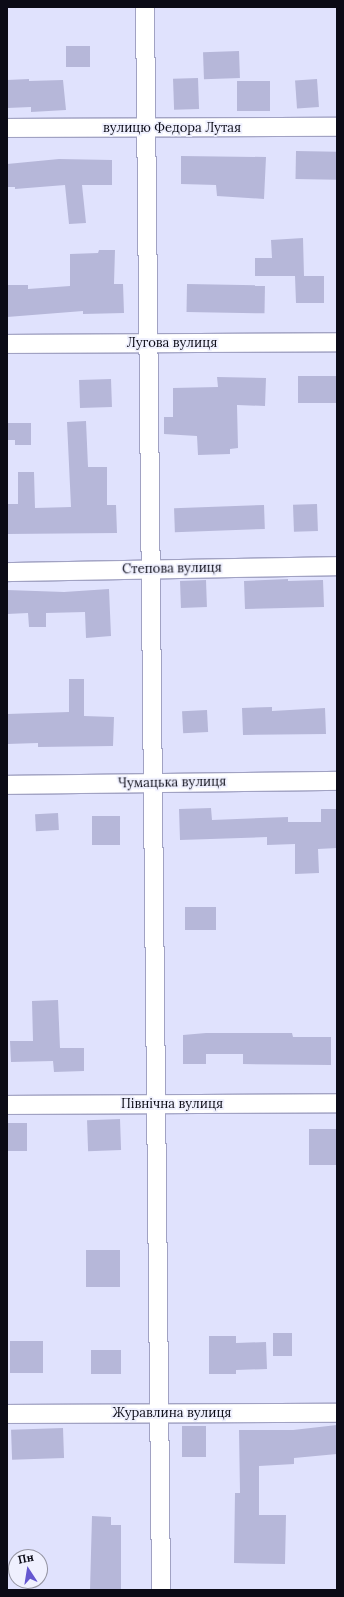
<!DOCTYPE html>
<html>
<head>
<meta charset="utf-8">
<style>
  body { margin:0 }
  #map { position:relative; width:344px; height:1597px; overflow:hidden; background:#e0e2fd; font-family:Lora,serif }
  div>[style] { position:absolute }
  .building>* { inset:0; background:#b6b7d9; transform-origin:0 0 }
  .roads { filter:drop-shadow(1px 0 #a1a2c3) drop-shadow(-1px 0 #a1a2c3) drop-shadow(0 1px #a1a2c3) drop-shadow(0 -1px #a1a2c3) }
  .street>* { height:18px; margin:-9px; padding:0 9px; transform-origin:9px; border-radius:9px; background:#fff }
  span { translate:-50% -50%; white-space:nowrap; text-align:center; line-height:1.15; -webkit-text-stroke:3.5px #eff0fe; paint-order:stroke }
  .street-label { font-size:13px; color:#0b0b16 }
  .frame { position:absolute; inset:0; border:8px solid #0b0b16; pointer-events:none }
  .north { position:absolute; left:8px; top:1549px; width:40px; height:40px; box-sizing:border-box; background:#eff0fe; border:1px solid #9494a1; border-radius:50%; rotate:348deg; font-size:11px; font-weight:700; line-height:16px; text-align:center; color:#0b0b16 }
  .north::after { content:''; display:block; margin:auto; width:14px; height:18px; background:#6557d0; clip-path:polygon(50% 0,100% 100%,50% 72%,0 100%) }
</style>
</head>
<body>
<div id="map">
  <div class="building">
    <i style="left:90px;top:46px;width:21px;height:24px;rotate:90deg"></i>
    <i style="left:239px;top:51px;width:27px;height:36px;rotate:88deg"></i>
    <i style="left:198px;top:78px;width:31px;height:25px;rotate:88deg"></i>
    <i style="clip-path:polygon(29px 79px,29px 81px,63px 80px,66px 110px,31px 112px,31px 107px,7px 108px,7px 80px)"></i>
    <i style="left:317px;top:79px;width:28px;height:22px;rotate:86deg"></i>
    <i style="left:237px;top:81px;width:33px;height:30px"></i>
    <i style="left:296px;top:151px;width:41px;height:28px;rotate:1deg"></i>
    <i style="clip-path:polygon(181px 156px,266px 157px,264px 199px,217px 196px,216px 185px,181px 184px)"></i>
    <i style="clip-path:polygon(59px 159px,112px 160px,112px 185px,82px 185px,86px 223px,69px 224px,65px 185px,15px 189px,15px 187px,7px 187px,7px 164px)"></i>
    <i style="clip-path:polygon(303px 238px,304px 276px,324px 276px,324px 303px,296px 303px,295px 276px,255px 276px,255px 258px,272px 258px,271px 240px)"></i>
    <i style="clip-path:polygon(99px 250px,115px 250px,114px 284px,123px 284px,124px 313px,83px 314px,83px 311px,7px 317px,7px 285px,28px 285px,28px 289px,70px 286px,70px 254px,98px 253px)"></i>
    <i style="left:187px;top:284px;width:78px;height:28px;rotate:1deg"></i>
    <i style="left:337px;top:376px;width:27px;height:39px;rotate:90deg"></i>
    <i style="clip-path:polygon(217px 377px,266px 378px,265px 406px,237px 405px,238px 448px,230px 449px,230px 454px,198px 455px,197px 436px,164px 434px,164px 417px,173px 417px,173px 388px,218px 387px)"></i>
    <i style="left:111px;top:379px;width:28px;height:32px;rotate:88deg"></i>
    <i style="clip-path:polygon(86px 421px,88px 467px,107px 467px,107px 505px,116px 505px,117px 533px,7px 534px,7px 504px,18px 504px,18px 472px,34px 472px,35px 508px,71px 507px,67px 422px)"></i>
    <i style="clip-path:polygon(7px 423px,31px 423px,31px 445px,15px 445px,15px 440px,7px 440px)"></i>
    <i style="left:317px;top:504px;width:27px;height:24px;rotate:88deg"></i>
    <i style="left:264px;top:505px;width:24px;height:90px;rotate:88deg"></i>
    <i style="clip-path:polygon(288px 579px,288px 581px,323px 580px,324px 607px,245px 609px,244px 581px)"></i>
    <i style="left:206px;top:580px;width:27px;height:26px;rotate:88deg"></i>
    <i style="clip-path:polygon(109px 589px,111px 636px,86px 638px,85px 612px,46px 613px,46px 627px,29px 627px,28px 613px,7px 614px,7px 590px,64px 592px)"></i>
    <i style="clip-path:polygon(69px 679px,84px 679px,84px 716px,114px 717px,113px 746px,38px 747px,38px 743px,7px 744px,7px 714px,69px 712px)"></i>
    <i style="clip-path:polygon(272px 707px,272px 711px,325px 708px,326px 734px,243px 735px,242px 708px)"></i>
    <i style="left:207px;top:710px;width:22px;height:25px;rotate:87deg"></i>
    <i style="clip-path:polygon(211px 808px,212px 820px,288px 817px,288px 822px,321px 822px,321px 809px,337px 809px,337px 848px,318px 849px,319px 873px,295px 874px,295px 844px,267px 845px,267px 837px,180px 840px,179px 809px)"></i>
    <i style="left:58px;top:813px;width:17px;height:23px;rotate:87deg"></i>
    <i style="left:120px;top:816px;width:29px;height:28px;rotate:90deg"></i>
    <i style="left:185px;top:907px;width:31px;height:23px"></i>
    <i style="clip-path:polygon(58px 1000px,60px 1048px,84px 1048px,84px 1071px,54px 1072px,53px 1061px,11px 1062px,10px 1041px,33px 1041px,32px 1001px)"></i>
    <i style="clip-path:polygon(206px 1033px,292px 1033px,293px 1037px,331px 1037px,331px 1065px,243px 1064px,243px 1054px,206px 1054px,206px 1064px,183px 1064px,183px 1035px)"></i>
    <i style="left:120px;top:1119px;width:31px;height:33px;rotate:88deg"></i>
    <i style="left:8px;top:1123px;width:19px;height:28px"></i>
    <i style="left:309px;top:1129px;width:28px;height:36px"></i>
    <i style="left:86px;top:1250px;width:34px;height:37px"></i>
    <i style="left:273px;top:1333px;width:19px;height:23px"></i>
    <i style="clip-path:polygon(209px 1336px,236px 1336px,236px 1343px,266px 1342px,267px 1369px,236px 1370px,236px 1374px,209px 1374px)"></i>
    <i style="left:43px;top:1341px;width:32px;height:33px;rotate:90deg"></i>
    <i style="left:91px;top:1350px;width:30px;height:24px"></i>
    <i style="clip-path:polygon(337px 1425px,337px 1454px,294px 1458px,294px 1464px,259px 1466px,259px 1515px,286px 1515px,285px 1564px,234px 1563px,235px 1493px,240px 1493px,239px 1430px,293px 1430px)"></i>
    <i style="left:182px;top:1426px;width:24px;height:31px"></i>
    <i style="left:63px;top:1428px;width:30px;height:52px;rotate:88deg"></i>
    <i style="clip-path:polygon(92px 1516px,111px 1517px,111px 1525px,121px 1525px,121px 1590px,90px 1590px)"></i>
  </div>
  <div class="roads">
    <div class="street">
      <i style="left:145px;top:7px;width:1583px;rotate:89.42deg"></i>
      <i style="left:7px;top:128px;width:330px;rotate:-0.2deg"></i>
      <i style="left:7px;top:344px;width:330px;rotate:-0.3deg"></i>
      <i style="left:7px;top:572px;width:330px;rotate:-1deg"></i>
      <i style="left:7px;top:785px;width:330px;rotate:-0.7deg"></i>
      <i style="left:7px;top:1105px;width:330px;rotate:-0.3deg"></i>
      <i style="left:7px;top:1414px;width:330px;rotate:-0.2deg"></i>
    </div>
  </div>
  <div class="street-label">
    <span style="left:172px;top:128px">вулицю Федора Лутая</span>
    <span style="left:172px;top:343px">Лугова вулиця</span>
    <span style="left:172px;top:569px;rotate:-1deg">Степова вулиця</span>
    <span style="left:172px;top:783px;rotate:-1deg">Чумацька вулиця</span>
    <span style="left:172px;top:1104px">Північна вулиця</span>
    <span style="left:172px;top:1413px">Журавлина вулиця</span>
  </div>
  <div class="frame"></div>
  <div class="north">Пн</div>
</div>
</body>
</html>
